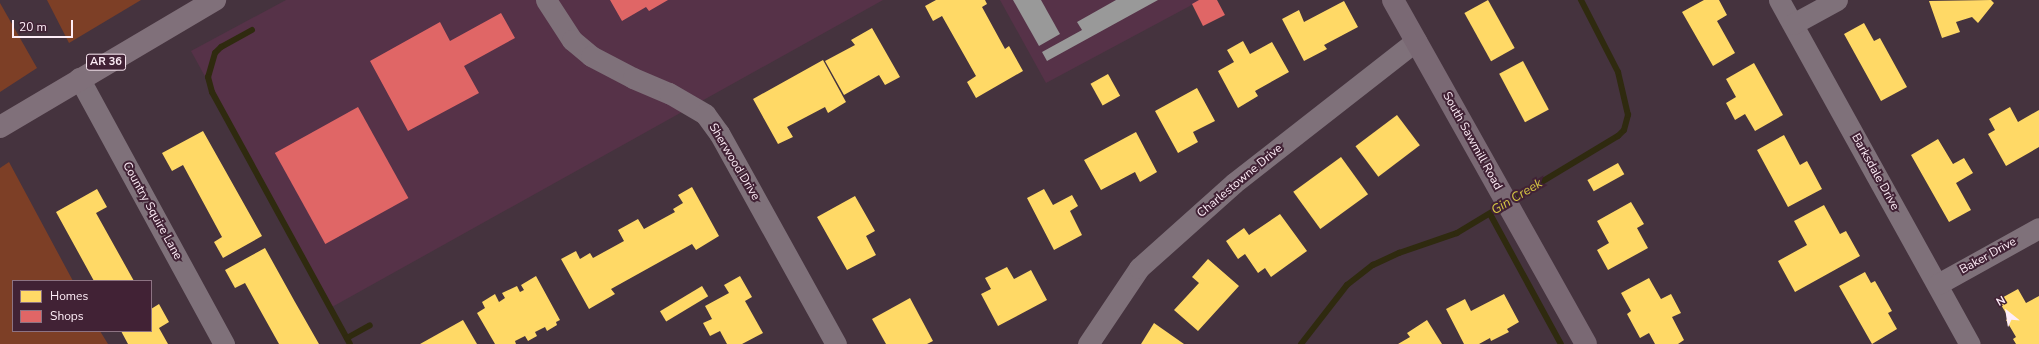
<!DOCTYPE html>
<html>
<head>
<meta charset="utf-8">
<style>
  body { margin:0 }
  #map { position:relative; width:2039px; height:344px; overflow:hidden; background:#45333e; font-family:"Nunito Sans",sans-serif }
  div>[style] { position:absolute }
  .built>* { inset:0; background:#563248 }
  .green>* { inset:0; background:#7d3f26 }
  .homes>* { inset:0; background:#ffd966; transform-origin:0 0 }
  .shops>* { inset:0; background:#e06666; transform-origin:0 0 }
  .industry>* { inset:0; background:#999 }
  .stream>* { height:6px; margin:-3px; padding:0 3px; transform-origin:3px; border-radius:3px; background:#2f2a0f }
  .street>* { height:21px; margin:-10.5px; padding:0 10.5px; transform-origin:10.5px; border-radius:10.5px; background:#7f717a }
  .secondary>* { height:22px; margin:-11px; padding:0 11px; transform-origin:11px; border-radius:11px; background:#7a6974 }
  .primary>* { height:22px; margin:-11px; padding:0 11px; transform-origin:11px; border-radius:11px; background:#80707a }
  span { translate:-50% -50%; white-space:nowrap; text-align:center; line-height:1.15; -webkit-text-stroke:4px #412235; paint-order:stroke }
  .shield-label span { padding:1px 3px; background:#412235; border:1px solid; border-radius:3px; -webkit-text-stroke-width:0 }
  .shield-label { font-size:11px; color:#feedf7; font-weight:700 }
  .street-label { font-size:12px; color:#feedf7 }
  .water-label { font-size:13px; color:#d5c742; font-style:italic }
  .legend { position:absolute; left:12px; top:280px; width:140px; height:52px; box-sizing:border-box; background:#412235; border:1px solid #8d7383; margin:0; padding:5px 7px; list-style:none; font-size:12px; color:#feedf7 }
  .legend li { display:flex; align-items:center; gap:8px; height:20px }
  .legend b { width:20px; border:1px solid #8d7383 }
  .north { position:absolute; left:1987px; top:292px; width:40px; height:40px; -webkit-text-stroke:3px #412235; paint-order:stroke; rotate:330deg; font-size:11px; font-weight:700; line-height:16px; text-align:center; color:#feedf7 }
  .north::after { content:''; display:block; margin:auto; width:14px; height:18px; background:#feedf7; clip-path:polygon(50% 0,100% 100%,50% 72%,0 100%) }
  .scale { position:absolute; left:12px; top:20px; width:61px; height:18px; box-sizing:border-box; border:2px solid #feedf7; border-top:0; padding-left:5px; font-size:12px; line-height:14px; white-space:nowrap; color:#feedf7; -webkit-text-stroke:3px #412235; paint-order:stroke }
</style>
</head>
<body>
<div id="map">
  <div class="built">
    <i style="clip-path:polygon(286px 0,883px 0,332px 307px,191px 51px)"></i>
    <i style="clip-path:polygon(1000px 0,1201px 0,1046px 83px)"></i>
  </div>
  <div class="green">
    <i style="clip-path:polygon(47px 0,141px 0,69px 43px)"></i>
    <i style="clip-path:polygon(0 3px,37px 68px,0 92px)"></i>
    <i style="clip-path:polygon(9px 162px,73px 281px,13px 281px,13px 331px,100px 331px,108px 344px,0 344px,0 168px)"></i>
  </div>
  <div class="homes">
    <i style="clip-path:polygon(936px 0,985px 0,987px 4px,982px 7px,1005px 49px,1009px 46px,1023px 71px,976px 98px,967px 82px,976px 76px,942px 16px,933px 21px,925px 6px)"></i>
    <i style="left:1488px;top:0;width:55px;height:27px;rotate:61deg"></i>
    <i style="clip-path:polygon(1704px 0,1719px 0,1727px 15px,1717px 21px,1735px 53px,1713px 66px,1682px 12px)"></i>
    <i style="clip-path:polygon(1991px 0,1994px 3px,1978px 23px,1972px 17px,1956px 22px,1960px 32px,1942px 38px,1929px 1px)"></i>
    <i style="clip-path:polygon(1344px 1px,1358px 27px,1324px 45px,1327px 49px,1304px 61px,1282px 19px,1299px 10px,1304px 22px)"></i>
    <i style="clip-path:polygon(1864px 23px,1874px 41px,1880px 38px,1907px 87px,1881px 101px,1844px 34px)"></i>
    <i style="clip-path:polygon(872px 28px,900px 77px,885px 85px,879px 75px,844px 95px,825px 61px,855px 45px,851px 40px)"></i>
    <i style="clip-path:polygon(1243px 41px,1250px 54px,1272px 42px,1289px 72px,1255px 91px,1258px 96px,1238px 108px,1218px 71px,1234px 62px,1227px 50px)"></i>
    <i style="clip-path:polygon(823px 60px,846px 102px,828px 113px,825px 107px,787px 127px,793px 137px,778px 144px,753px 99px)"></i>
    <i style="left:1523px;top:61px;width:55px;height:27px;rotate:62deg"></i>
    <i style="clip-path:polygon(1754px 63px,1783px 115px,1755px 131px,1745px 114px,1735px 120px,1726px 103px,1736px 97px,1726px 79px)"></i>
    <i style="left:1108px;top:74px;width:25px;height:20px;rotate:61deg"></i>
    <i style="clip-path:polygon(1197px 88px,1215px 121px,1193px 132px,1198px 142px,1178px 153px,1155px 111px)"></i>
    <i style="clip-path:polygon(2010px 107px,2018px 122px,2039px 110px,2039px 147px,2006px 166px,1988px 134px,1995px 130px,1989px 119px)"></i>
    <i style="left:1397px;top:115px;width:38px;height:52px;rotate:53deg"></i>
    <i style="clip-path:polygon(203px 131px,262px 236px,223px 258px,214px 242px,222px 237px,183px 165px,172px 171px,162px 153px)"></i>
    <i style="clip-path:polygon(1136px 132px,1157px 172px,1140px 182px,1135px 172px,1101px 190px,1084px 160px)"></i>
    <i style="clip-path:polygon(1784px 135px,1800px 165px,1807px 161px,1822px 189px,1788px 207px,1757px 150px)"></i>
    <i style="clip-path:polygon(1938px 139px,1953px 164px,1964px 158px,1973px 173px,1956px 183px,1971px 210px,1949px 222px,1911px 155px)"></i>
    <i style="left:1341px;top:157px;width:46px;height:59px;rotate:54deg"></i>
    <i style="left:1618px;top:163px;width:13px;height:35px;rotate:61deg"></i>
    <i style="clip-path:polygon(692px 187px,719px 236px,696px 250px,692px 244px,611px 289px,615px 294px,589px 309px,561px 259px,576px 251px,580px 259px,590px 253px,593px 258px,624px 241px,618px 230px,638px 219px,644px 229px,675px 212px,673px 209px,683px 203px,678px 195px)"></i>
    <i style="clip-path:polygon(97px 189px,107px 207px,96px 213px,134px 281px,94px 281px,56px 212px)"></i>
    <i style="clip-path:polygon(1044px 189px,1053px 205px,1072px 195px,1078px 206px,1070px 211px,1082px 235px,1054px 250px,1027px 198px)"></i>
    <i style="clip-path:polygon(855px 196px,875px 231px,866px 236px,876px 255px,847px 270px,817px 217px)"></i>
    <i style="clip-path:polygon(1631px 202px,1644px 224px,1637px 228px,1648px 248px,1608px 270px,1597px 250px,1609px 243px,1597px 221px)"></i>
    <i style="clip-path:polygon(1824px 205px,1840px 234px,1846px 231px,1860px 256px,1795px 292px,1778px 261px,1807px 245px,1794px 221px)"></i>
    <i style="clip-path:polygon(1280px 214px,1307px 251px,1271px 277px,1265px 268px,1258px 273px,1245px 254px,1238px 259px,1226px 241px,1244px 228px,1249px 235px)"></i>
    <i style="clip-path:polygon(265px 248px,295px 302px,319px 344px,279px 344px,245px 283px,235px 288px,225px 270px)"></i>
    <i style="clip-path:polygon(1208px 259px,1239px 286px,1198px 331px,1174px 310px,1199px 283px,1192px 277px)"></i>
    <i style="clip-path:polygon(1007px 267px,1014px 279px,1031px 270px,1047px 300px,998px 326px,981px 294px,991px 289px,985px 278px)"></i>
    <i style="clip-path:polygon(1865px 272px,1871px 283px,1875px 281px,1892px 311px,1888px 313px,1897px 329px,1872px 344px,1839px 286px)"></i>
    <i style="clip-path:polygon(536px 276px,560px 320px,556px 322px,557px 325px,547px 331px,545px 327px,535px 332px,537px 336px,528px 341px,525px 336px,515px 341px,516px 344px,495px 344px,477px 313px,485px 308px,482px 302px,495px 294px,499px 302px,505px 298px,502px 293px,517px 286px,520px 292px,524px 290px,521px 285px)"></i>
    <i style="clip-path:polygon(740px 276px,752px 297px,745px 301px,763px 333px,742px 344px,727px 344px,720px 331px,710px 336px,703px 323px,712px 319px,705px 306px,729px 293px,724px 285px)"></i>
    <i style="clip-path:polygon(1649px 278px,1661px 299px,1671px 294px,1681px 313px,1672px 317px,1684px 340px,1678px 344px,1655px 344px,1649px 333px,1640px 338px,1627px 314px,1631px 311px,1621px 293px)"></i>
    <i style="left:702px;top:286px;width:12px;height:49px;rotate:59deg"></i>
    <i style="clip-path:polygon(2018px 289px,2026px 303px,2039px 296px,2039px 344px,2016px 344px,2013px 339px,2016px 337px,2006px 320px,2009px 318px,1998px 300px)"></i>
    <i style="clip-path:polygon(1504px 294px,1519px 322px,1507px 329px,1509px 332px,1491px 341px,1490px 338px,1479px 344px,1464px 344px,1446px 309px,1465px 299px,1471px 311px)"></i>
    <i style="clip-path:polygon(910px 298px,933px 341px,927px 344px,886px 344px,872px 319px)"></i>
    <i style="clip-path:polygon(159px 304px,169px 322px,159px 328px,168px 344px,128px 344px,121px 331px,151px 331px,151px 309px)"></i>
    <i style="clip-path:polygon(463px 320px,477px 344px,420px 344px)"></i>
    <i style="clip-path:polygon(1427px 320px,1442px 344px,1398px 344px,1410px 337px,1407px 333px)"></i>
    <i style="clip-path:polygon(1154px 323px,1184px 344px,1141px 344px)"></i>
  </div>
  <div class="shops">
    <i style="clip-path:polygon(610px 0,668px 0,649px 11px,646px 7px,622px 21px)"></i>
    <i style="clip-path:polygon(1199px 0,1217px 0,1225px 15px,1203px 26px,1192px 4px)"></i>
    <i style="clip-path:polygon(501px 13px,515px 38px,464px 66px,479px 93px,408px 131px,370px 61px,440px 22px,450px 41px)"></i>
    <i style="left:358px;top:107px;width:104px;height:95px;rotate:61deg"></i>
  </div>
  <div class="industry">
    <i style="clip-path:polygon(1013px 0,1041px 0,1060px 34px,1039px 46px)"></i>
    <i style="clip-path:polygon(1116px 0,1158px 0,1047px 61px,1042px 52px,1082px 30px,1077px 22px)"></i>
  </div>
  <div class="stream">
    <i style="left:252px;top:30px;width:35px;rotate:151deg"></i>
    <i style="left:221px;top:47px;width:8px;rotate:135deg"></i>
    <i style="left:215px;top:53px;width:25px;rotate:106deg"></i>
    <i style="left:208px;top:77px;width:16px;rotate:75deg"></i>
    <i style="left:212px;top:92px;width:287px;rotate:61.3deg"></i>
    <i style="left:1490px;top:214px;width:148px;rotate:61.4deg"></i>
    <i style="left:347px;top:338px;width:26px;rotate:-29deg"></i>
    <i style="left:1301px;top:344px;width:75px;rotate:-52.1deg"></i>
    <i style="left:1347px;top:285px;width:33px;rotate:-38deg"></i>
    <i style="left:1373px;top:265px;width:29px;rotate:-25deg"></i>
    <i style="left:1399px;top:253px;width:61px;rotate:-19deg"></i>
    <i style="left:1457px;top:233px;width:188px;rotate:-31.1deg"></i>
    <i style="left:1618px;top:136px;width:8px;rotate:-45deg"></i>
    <i style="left:1624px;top:130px;width:16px;rotate:-75deg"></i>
    <i style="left:1628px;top:115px;width:44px;rotate:-103.1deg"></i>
    <i style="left:1618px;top:72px;width:81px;rotate:-117.2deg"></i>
  </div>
  <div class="street">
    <i style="left:546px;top:0;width:48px;rotate:57deg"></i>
    <i style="left:572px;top:40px;width:25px;rotate:40deg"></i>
    <i style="left:591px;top:56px;width:47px;rotate:27.6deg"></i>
    <i style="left:633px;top:78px;width:39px;rotate:23deg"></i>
    <i style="left:669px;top:93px;width:42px;rotate:30.3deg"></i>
    <i style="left:705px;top:114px;width:24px;rotate:54deg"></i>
    <i style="left:719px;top:133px;width:241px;rotate:61deg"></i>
    <i style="left:1779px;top:0;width:393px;rotate:61deg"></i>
    <i style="left:1793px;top:24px;width:50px;rotate:-28.6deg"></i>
    <i style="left:79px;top:78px;width:303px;rotate:61.4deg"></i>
    <i style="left:1938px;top:284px;width:115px;rotate:-29deg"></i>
    <i style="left:1088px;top:344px;width:92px;rotate:-56.1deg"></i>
    <i style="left:1139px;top:268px;width:127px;rotate:-41.8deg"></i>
    <i style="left:1234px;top:183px;width:231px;rotate:-38deg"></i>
  </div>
  <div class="secondary">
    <i style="left:1393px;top:0;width:394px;rotate:60.7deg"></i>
  </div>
  <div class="primary">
    <i style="left:0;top:127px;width:250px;rotate:-30.6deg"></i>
  </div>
  <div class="shield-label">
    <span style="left:106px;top:62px">AR 36</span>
  </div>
  <div class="street-label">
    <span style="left:1472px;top:141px;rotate:61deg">South Sawmill Road</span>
    <span style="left:734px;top:162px;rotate:59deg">Sherwood Drive</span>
    <span style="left:1875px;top:172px;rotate:61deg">Barksdale Drive</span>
    <span style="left:1240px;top:181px;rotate:-40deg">Charlestowne Drive</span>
    <span style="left:152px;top:211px;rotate:61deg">Country Squire Lane</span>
    <span style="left:1988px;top:256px;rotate:-29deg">Baker Drive</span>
  </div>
  <div class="water-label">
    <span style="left:1517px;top:197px;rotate:-31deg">Gin Creek</span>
  </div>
  <ul class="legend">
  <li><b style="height:11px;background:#ffd966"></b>Homes</li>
  <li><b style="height:11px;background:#e06666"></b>Shops</li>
  </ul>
  <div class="north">N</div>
  <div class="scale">20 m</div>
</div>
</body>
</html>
